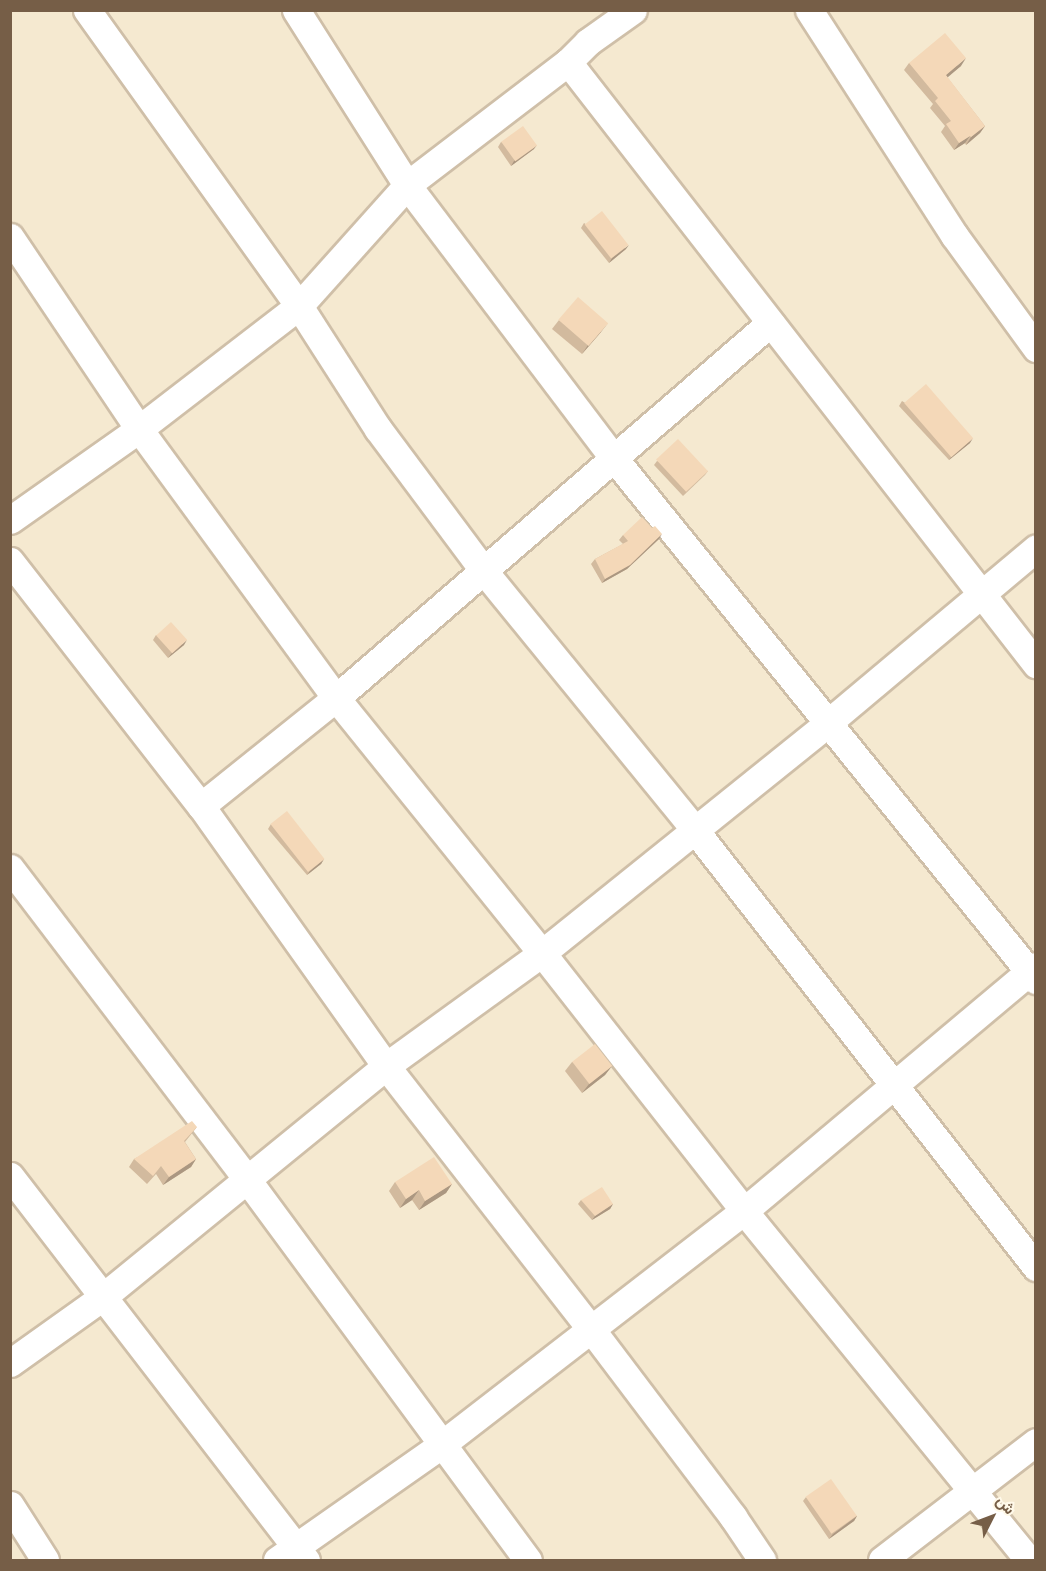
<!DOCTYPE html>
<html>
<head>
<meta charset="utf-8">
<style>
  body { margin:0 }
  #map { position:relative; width:1046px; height:1571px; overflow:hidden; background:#fdf6e1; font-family:Cabin,Vazirmatn,sans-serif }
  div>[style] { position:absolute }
  .residential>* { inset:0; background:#f5e9d0; transform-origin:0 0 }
  .roads { filter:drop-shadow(2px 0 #cfbfa8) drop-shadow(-2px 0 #cfbfa8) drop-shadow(0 2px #cfbfa8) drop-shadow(0 -2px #cfbfa8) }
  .street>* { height:27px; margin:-13.5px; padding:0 13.5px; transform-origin:13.5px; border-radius:13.5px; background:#fff }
  .wall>* { inset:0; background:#d2ba9e }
  .shaded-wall>* { inset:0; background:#ab9781 }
  .building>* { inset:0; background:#f4d8b8; transform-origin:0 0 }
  span { translate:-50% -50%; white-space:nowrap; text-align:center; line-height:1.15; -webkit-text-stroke:6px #fff9e9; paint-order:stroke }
  .frame { position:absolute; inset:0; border:12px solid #765e47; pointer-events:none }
  .north { position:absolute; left:962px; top:1487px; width:60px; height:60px; -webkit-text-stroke:4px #fff9e9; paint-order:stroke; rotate:48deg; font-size:16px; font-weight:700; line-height:24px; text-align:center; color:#765e47 }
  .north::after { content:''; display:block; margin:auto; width:21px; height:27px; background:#765e47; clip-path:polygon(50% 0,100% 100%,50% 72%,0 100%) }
</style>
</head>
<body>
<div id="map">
  <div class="residential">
    <i style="left:11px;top:11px;width:1024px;height:1549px"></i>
  </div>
  <div class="roads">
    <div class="street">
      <i style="left:87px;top:10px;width:364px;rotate:54.4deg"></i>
      <i style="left:299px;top:306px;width:146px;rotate:57.3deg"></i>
      <i style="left:378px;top:429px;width:176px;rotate:53.3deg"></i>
      <i style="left:483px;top:570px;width:334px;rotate:50.8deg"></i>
      <i style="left:694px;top:829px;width:556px;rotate:52.02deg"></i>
      <i style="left:296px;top:10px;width:207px;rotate:57.6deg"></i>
      <i style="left:407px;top:185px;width:341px;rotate:52.9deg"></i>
      <i style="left:613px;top:457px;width:673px;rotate:51.03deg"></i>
      <i style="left:809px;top:10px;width:268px;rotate:57.2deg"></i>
      <i style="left:954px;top:235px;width:140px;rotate:54deg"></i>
      <i style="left:568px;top:62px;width:763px;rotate:52.14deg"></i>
      <i style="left:10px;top:237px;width:231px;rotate:56.1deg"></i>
      <i style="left:139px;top:429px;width:333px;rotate:53.8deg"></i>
      <i style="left:336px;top:698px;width:328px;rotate:51.1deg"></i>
      <i style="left:542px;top:953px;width:328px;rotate:51.9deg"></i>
      <i style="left:744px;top:1211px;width:451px;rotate:50.8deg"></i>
      <i style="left:10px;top:520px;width:158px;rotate:-35.2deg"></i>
      <i style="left:139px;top:429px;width:202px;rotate:-37.6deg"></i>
      <i style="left:299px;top:306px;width:162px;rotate:-48.2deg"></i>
      <i style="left:407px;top:185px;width:203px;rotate:-37.4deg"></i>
      <i style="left:568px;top:62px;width:28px;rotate:-45deg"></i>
      <i style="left:588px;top:42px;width:55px;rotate:-35.4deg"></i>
      <i style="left:10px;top:561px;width:311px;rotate:52.1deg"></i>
      <i style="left:201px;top:806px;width:319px;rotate:54.6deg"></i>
      <i style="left:386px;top:1066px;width:333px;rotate:52.1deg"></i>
      <i style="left:591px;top:1329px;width:236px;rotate:52.9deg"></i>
      <i style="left:733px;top:1517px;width:52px;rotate:56deg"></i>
      <i style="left:201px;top:806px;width:173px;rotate:-38.7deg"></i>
      <i style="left:336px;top:698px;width:574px;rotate:-40.83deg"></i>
      <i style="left:10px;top:868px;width:390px;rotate:52.7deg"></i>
      <i style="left:246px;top:1178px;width:475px;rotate:53.6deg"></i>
      <i style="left:10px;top:1176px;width:485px;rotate:52.4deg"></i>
      <i style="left:10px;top:1363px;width:115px;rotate:-35.5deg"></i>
      <i style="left:104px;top:1296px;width:364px;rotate:-39.2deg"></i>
      <i style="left:386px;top:1066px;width:193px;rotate:-35.9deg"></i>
      <i style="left:542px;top:953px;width:368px;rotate:-38.8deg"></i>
      <i style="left:829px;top:722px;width:270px;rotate:-40deg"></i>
      <i style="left:10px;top:1505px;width:65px;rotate:57.5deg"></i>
      <i style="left:277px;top:1560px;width:200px;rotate:-35deg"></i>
      <i style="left:441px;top:1445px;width:383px;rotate:-37.7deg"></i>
      <i style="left:744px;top:1211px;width:381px;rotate:-40deg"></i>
      <i style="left:882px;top:1560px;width:194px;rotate:-37.5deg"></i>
    </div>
  </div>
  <div class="wall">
    <i style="clip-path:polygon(909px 63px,961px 66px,947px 77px,985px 126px,980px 133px,966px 145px,965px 143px,954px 150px,941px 132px,945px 126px,930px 108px,933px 104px,904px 70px)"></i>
    <i style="clip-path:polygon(501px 142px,534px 149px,511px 166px,498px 147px)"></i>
    <i style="clip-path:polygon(584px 223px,626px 249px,609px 263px,581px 228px)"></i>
    <i style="clip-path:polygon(559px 320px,601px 332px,582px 354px,552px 329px)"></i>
    <i style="clip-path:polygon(902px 401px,970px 443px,949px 460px,899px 406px)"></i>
    <i style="clip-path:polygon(657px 461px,708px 471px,705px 475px,683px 496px,654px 465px)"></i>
    <i style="clip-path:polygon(623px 535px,659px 539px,627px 569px,602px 583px,591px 564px,595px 559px,623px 544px,619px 540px)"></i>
    <i style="clip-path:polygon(156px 635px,184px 645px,168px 658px,153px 640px)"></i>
    <i style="clip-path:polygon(271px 824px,324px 859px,321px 864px,307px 875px,268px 829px)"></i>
    <i style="clip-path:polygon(572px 1062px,612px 1066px,605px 1075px,582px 1093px,565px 1071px)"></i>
    <i style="clip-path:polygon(197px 1127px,185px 1142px,196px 1159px,191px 1167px,163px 1185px,156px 1174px,147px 1184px,129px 1167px,134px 1159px)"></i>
    <i style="clip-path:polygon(395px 1182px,452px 1184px,446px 1193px,419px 1210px,412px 1200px,400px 1208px,389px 1191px)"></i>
    <i style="clip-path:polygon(581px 1200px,613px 1204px,610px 1209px,592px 1220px,578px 1204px)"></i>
    <i style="clip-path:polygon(806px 1497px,857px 1516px,854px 1521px,829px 1539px,803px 1501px)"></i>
  </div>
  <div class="shaded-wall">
    <i style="clip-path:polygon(966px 58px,961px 66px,941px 83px,946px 75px)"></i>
    <i style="clip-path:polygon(985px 126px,980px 133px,966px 145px,971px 137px)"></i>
    <i style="clip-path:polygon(970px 136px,965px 143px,954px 150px,959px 143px)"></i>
    <i style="clip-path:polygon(537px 145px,534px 149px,511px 166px,514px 161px)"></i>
    <i style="clip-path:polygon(629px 245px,626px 249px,609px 263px,612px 258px)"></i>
    <i style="clip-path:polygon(608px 323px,601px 332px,582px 354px,588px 345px)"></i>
    <i style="clip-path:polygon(973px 438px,970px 443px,949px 460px,952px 456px)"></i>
    <i style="clip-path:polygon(662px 534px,659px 539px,627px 569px,602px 583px,605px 579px)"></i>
    <i style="clip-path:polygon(187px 640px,184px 645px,168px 658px,171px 654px)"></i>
    <i style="clip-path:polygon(324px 859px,321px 864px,307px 875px,310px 871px)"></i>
    <i style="clip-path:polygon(612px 1066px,605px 1075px,582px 1093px,589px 1084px)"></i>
    <i style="clip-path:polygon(196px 1159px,191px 1167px,163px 1185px,169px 1177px)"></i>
    <i style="clip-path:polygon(452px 1184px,446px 1193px,419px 1210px,425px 1201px)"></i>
    <i style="clip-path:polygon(419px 1190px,412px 1200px,400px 1208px,406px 1199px)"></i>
    <i style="clip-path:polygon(613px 1204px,610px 1209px,592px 1220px,595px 1216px)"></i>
    <i style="clip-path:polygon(857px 1516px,854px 1521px,829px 1539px,833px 1534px)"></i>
  </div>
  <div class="building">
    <i style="clip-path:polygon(945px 33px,966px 58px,946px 75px,985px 126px,971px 137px,970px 136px,959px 143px,946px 124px,951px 121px,935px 101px,938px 98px,909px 63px)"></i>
    <i style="left:523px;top:126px;width:24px;height:27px;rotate:54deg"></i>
    <i style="left:602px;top:211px;width:43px;height:22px;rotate:52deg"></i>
    <i style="left:578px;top:297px;width:40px;height:30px;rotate:41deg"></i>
    <i style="left:926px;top:384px;width:72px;height:29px;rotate:49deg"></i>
    <i style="left:678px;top:439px;width:44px;height:30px;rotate:47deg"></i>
    <i style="clip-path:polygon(642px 517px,652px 528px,655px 526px,662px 534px,630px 565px,605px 579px,595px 559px,628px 541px,623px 535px)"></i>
    <i style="left:171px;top:622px;width:24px;height:20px;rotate:48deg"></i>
    <i style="left:287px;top:811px;width:61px;height:21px;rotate:52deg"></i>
    <i style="left:595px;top:1044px;width:28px;height:29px;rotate:52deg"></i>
    <i style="clip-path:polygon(192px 1121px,197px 1127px,184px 1141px,196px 1159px,169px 1177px,161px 1166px,153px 1176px,134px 1159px)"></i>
    <i style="clip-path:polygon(434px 1157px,452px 1184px,425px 1201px,419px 1190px,406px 1199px,395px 1182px)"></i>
    <i style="clip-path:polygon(602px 1187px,613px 1204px,595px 1216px,581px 1200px)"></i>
    <i style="left:831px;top:1479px;width:45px;height:31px;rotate:55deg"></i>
  </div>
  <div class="frame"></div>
  <div class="north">ش</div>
</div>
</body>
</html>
